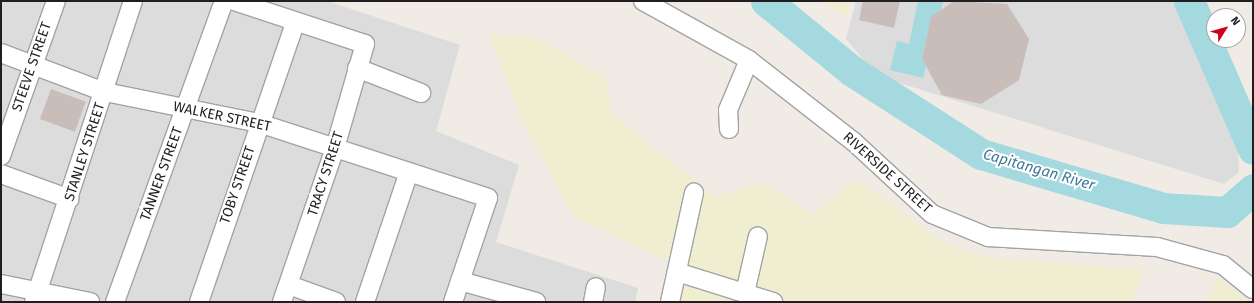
<!DOCTYPE html>
<html>
<head>
<meta charset="utf-8">
<style>
  body { margin:0 }
  #map { position:relative; width:1254px; height:303px; overflow:hidden; background:#f0ebe5; font-family:"Fira Sans",sans-serif }
  div>[style] { position:absolute }
  .residential>* { inset:0; background:#dddcdc }
  .farmland>* { inset:0; background:#efeed0 }
  .water>* { inset:0; background:#a4d9df }
  .river>* { height:31px; margin:-15.5px; padding:0 15.5px; transform-origin:15.5px; border-radius:15.5px; background:#a4d9df }
  .building>* { inset:0; background:#c8bdb8; transform-origin:0 0 }
  .roads { filter:drop-shadow(1px 0 #a3a3a3) drop-shadow(-1px 0 #a3a3a3) drop-shadow(0 1px #a3a3a3) drop-shadow(0 -1px #a3a3a3) }
  .street>* { height:18px; margin:-9px; padding:0 9px; transform-origin:9px; border-radius:9px; background:#fff }
  span { translate:-50% -50%; white-space:nowrap; text-align:center; line-height:1.15; -webkit-text-stroke:4px #fff; paint-order:stroke }
  .street-label { font-size:14px; color:#1f1f1f }
  .water-label { font-size:15px; color:#40799a; font-style:italic }
  .frame { position:absolute; inset:0; border:2px solid #1f1f1f; pointer-events:none }
  .north { position:absolute; left:1206px; top:8px; width:40px; height:40px; box-sizing:border-box; background:#fff; border:1px solid #a5a5a5; border-radius:50%; rotate:53deg; font-size:11px; font-weight:700; line-height:16px; text-align:center; color:#1f1f1f }
  .north::after { content:''; display:block; margin:auto; width:14px; height:18px; background:#ce001a; clip-path:polygon(50% 0,100% 100%,50% 72%,0 100%) }
</style>
</head>
<body>
<div id="map">
  <div class="residential">
    <i style="clip-path:polygon(1px 1px,327px 1px,460px 45px,436px 131px,519px 165px,496px 242px,638px 288px,635px 302px,1px 302px)"></i>
    <i style="clip-path:polygon(856px 1px,1174px 1px,1236px 121px,1239px 172px,1224px 184px,877px 76px,846px 39px)"></i>
  </div>
  <div class="farmland">
    <i style="clip-path:polygon(819px 1px,850px 1px,846px 18px)"></i>
    <i style="clip-path:polygon(489px 34px,537px 38px,606px 77px,611px 113px,715px 197px,763px 183px,812px 214px,857px 180px,945px 243px,990px 258px,1145px 270px,1132px 302px,678px 302px,683px 268px,575px 218px,524px 126px)"></i>
    <i style="clip-path:polygon(1218px 277px,1248px 302px,1205px 302px)"></i>
  </div>
  <div class="water">
    <i style="clip-path:polygon(918px 1px,943px 2px,941px 11px,931px 18px,922px 59px,926px 66px,923px 78px,890px 70px,897px 41px,909px 44px)"></i>
  </div>
  <div class="river">
    <i style="left:766px;top:1px;width:111px;rotate:39.1deg"></i>
    <i style="left:852px;top:71px;width:153px;rotate:32.8deg"></i>
    <i style="left:981px;top:154px;width:190px;rotate:16.5deg"></i>
    <i style="left:1163px;top:208px;width:64px;rotate:3.6deg"></i>
    <i style="left:1227px;top:212px;width:35px;rotate:-41deg"></i>
    <i style="left:1189px;top:1px;width:161px;rotate:66.6deg"></i>
  </div>
  <div class="building">
    <i style="clip-path:polygon(863px 1px,900px 1px,894px 28px,859px 20px)"></i>
    <i style="clip-path:polygon(954px 1px,1007px 4px,1029px 39px,1019px 80px,981px 104px,942px 95px,922px 59px,931px 17px)"></i>
    <i style="left:51px;top:89px;width:37px;height:32px;rotate:20deg"></i>
  </div>
  <div class="roads">
    <div class="street">
      <i style="left:234px;top:1px;width:138px;rotate:18.2deg"></i>
      <i style="left:365px;top:44px;width:108px;rotate:106.1deg"></i>
      <i style="left:335px;top:148px;width:163px;rotate:109deg"></i>
      <i style="left:643px;top:1px;width:121px;rotate:29.1deg"></i>
      <i style="left:749px;top:60px;width:133px;rotate:38deg"></i>
      <i style="left:854px;top:142px;width:106px;rotate:42.7deg"></i>
      <i style="left:932px;top:214px;width:61px;rotate:22.3deg"></i>
      <i style="left:988px;top:237px;width:169px;rotate:3.4deg"></i>
      <i style="left:1157px;top:247px;width:68px;rotate:15.3deg"></i>
      <i style="left:1223px;top:265px;width:38px;rotate:39deg"></i>
      <i style="left:1px;top:53px;width:111px;rotate:20.6deg"></i>
      <i style="left:105px;top:92px;width:157px;rotate:11.4deg"></i>
      <i style="left:259px;top:123px;width:241px;rotate:18.1deg"></i>
      <i style="left:488px;top:198px;width:110px;rotate:108.6deg"></i>
      <i style="left:357px;top:68px;width:69px;rotate:21.3deg"></i>
      <i style="left:729px;top:129px;width:19px;rotate:-93deg"></i>
      <i style="left:728px;top:110px;width:54px;rotate:-67.2deg"></i>
      <i style="left:1px;top:156px;width:164px;rotate:-70.5deg"></i>
      <i style="left:1px;top:174px;width:73px;rotate:19.9deg"></i>
      <i style="left:677px;top:272px;width:101px;rotate:17.4deg"></i>
      <i style="left:460px;top:281px;width:79px;rotate:15.4deg"></i>
      <i style="left:1px;top:284px;width:91px;rotate:11.4deg"></i>
      <i style="left:289px;top:285px;width:50px;rotate:19.9deg"></i>
      <i style="left:745px;top:293px;width:58px;rotate:-77.2deg"></i>
      <i style="left:34px;top:302px;width:317px;rotate:-71.8deg"></i>
      <i style="left:115px;top:302px;width:320px;rotate:-70.1deg"></i>
      <i style="left:199px;top:302px;width:295px;rotate:-71deg"></i>
      <i style="left:365px;top:302px;width:137px;rotate:-71.3deg"></i>
      <i style="left:593px;top:302px;width:15px;rotate:-79deg"></i>
      <i style="left:670px;top:302px;width:112px;rotate:-77.6deg"></i>
    </div>
  </div>
  <div class="street-label">
    <span style="left:32px;top:67px;rotate:-71deg">STEEVE STREET</span>
    <span style="left:222px;top:117px;rotate:12deg">WALKER STREET</span>
    <span style="left:85px;top:152px;rotate:-72deg">STANLEY STREET</span>
    <span style="left:887px;top:173px;rotate:42deg">RIVERSIDE STREET</span>
    <span style="left:162px;top:174px;rotate:-70deg">TANNER STREET</span>
    <span style="left:326px;top:174px;rotate:-72deg">TRACY STREET</span>
    <span style="left:238px;top:185px;rotate:-71deg">TOBY STREET</span>
  </div>
  <div class="water-label">
    <span style="left:1039px;top:170px;rotate:16deg">Capitangan River</span>
  </div>
  <div class="frame"></div>
  <div class="north">N</div>
</div>
</body>
</html>
